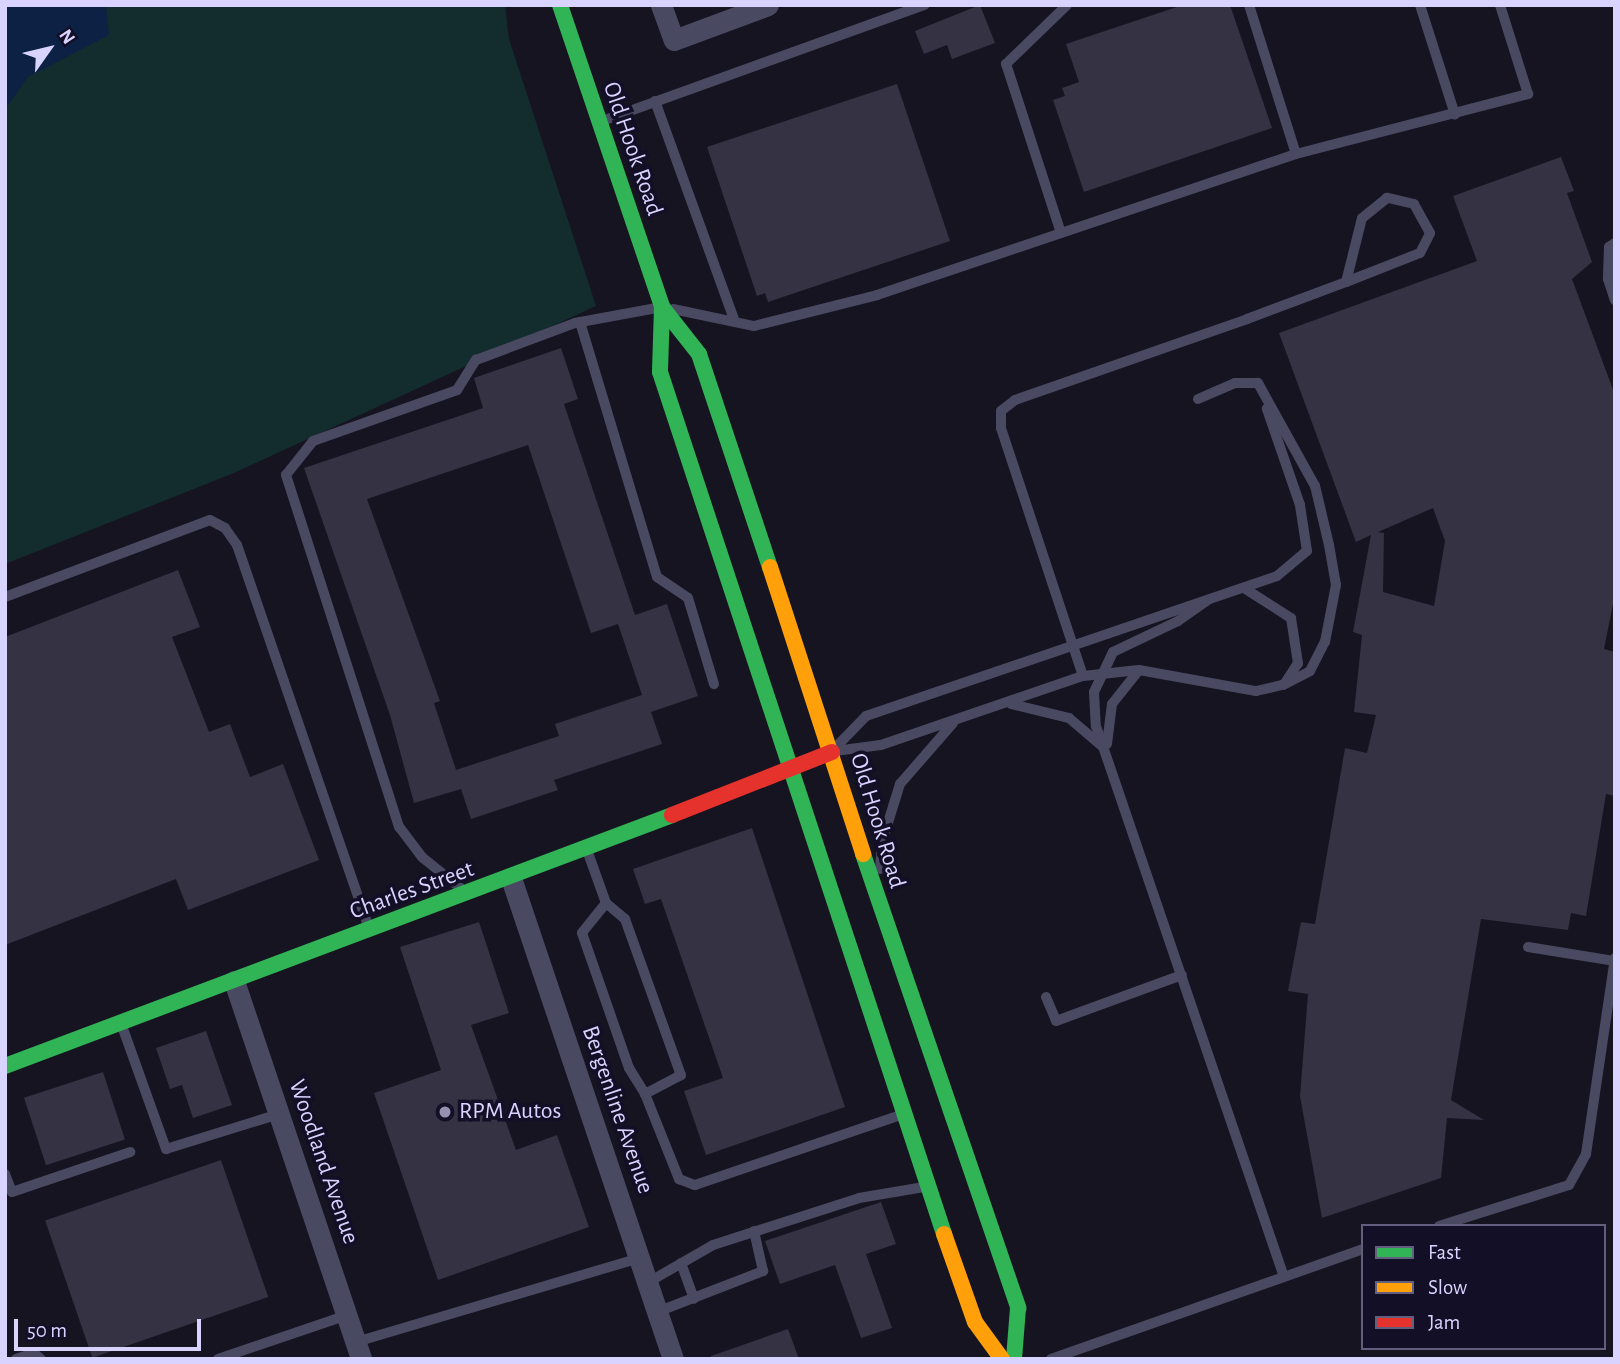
<!DOCTYPE html>
<html>
<head>
<meta charset="utf-8">
<style>
  body { margin:0 }
  #map { position:relative; width:1620px; height:1364px; overflow:hidden; background:#161421; font-family:"Alegreya Sans",sans-serif }
  div>[style] { position:absolute }
  .green>* { inset:0; background:#132c2d }
  .water>* { inset:0; background:#0d2144 }
  .building>* { inset:0; background:#343243; transform-origin:0 0 }
  .lane>* { height:10px; margin:-5px; padding:0 5px; transform-origin:5px; border-radius:5px; background:#4a4962 }
  .street>* { height:21px; margin:-10.5px; padding:0 10.5px; transform-origin:10.5px; border-radius:10.5px; background:#4a4962 }
  .fast>* { height:16px; margin:-8px; padding:0 8px; transform-origin:8px; border-radius:8px; background:#30b455 }
  .slow>* { height:16px; margin:-8px; padding:0 8px; transform-origin:8px; border-radius:8px; background:#ff9f0a }
  .jam>* { height:16px; margin:-8px; padding:0 8px; transform-origin:8px; border-radius:8px; background:#e5322d }
  .dots>* { width:19px; height:19px; translate:-50% -50%; box-sizing:border-box; border:4px solid #130f26; border-radius:50% }
  span { translate:-50% -50%; white-space:nowrap; text-align:center; line-height:1.15; -webkit-text-stroke:7px #130f26; paint-order:stroke }
  .street-label { font-size:24px; color:#d9d4ff }
  .poi-label { font-size:24px; color:#d9d4ff }
  .left { translate:0 -50%; text-align:left }
  .frame { position:absolute; inset:0; border:7px solid #d9d4ff; pointer-events:none }
  .legend { position:absolute; left:1361px; top:1224px; width:245px; height:126px; box-sizing:border-box; background:#130f26; border:2px solid #625e7d; margin:0; padding:9px 12px; list-style:none; font-size:21px; color:#d9d4ff }
  .legend li { display:flex; align-items:center; gap:14px; height:35px }
  .legend b { width:35px; border:2px solid #625e7d }
  .north { position:absolute; left:14px; top:14px; width:70px; height:70px; -webkit-text-stroke:5px #130f26; paint-order:stroke; rotate:56deg; font-size:19px; font-weight:700; line-height:28px; text-align:center; color:#d9d4ff }
  .north::after { content:''; display:block; margin:auto; width:24px; height:32px; background:#d9d4ff; clip-path:polygon(50% 0,100% 100%,50% 72%,0 100%) }
  .scale { position:absolute; left:14px; top:1319px; width:187px; height:32px; box-sizing:border-box; border:4px solid #d9d4ff; border-top:0; padding-left:9px; font-size:21px; line-height:24px; white-space:nowrap; color:#d9d4ff; -webkit-text-stroke:5px #130f26; paint-order:stroke }
</style>
</head>
<body>
<div id="map">
  <div class="green">
    <i style="clip-path:polygon(5px 5px,505px 5px,509px 39px,596px 306px,234px 473px,5px 564px)"></i>
  </div>
  <div class="water">
    <i style="clip-path:polygon(5px 5px,106px 5px,109px 35px,28px 77px,5px 109px)"></i>
  </div>
  <div class="building">
    <i style="clip-path:polygon(980px 5px,995px 43px,952px 59px,947px 45px,924px 54px,915px 31px)"></i>
    <i style="clip-path:polygon(1183px 5px,1230px 5px,1272px 128px,1084px 192px,1053px 100px,1065px 96px,1062px 88px,1079px 82px,1066px 44px)"></i>
    <i style="clip-path:polygon(897px 84px,950px 241px,768px 302px,765px 293px,757px 296px,707px 147px)"></i>
    <i style="clip-path:polygon(evenodd,1561px 157px,1574px 191px,1567px 193px,1592px 262px,1572px 279px,1615px 395px,1615px 594px,1604px 649px,1615px 652px,1615px 796px,1606px 794px,1586px 916px,1571px 913px,1568px 930px,1481px 919px,1451px 1100px,1484px 1120px,1447px 1118px,1441px 1178px,1322px 1218px,1300px 1096px,1308px 994px,1288px 991px,1301px 922px,1315px 924px,1345px 748px,1367px 753px,1376px 715px,1354px 712px,1362px 635px,1353px 632px,1371px 535px,1356px 542px,1279px 333px,1477px 261px,1453px 196px,1561px 157px,1433px 508px,1445px 541px,1434px 606px,1383px 592px,1384px 533px,1378px 532px,1433px 508px)"></i>
    <i style="clip-path:polygon(evenodd,561px 348px,578px 399px,564px 404px,635px 615px,667px 604px,698px 696px,651px 712px,662px 744px,554px 780px,558px 790px,471px 819px,461px 789px,414px 803px,390px 715px,304px 468px,483px 408px,474px 378px,561px 348px,528px 445px,591px 633px,618px 624px,642px 695px,555px 724px,559px 736px,456px 770px,434px 703px,440px 701px,367px 499px,528px 445px)"></i>
    <i style="clip-path:polygon(178px 570px,200px 627px,172px 637px,209px 732px,230px 724px,250px 777px,283px 764px,319px 860px,188px 910px,176px 879px,5px 945px,5px 637px)"></i>
    <i style="clip-path:polygon(752px 828px,845px 1107px,706px 1155px,684px 1091px,723px 1078px,661px 899px,645px 904px,633px 869px)"></i>
    <i style="clip-path:polygon(479px 922px,509px 1013px,471px 1025px,516px 1150px,557px 1135px,589px 1227px,438px 1280px,374px 1093px,441px 1070px,400px 947px)"></i>
    <i style="clip-path:polygon(206px 1031px,232px 1105px,193px 1118px,182px 1085px,170px 1089px,156px 1048px)"></i>
    <i style="left:103px;top:1072px;width:71px;height:83px;rotate:72deg"></i>
    <i style="left:221px;top:1160px;width:145px;height:186px;rotate:71deg"></i>
    <i style="clip-path:polygon(881px 1202px,896px 1244px,866px 1254px,892px 1328px,861px 1338px,835px 1265px,780px 1284px,765px 1241px)"></i>
    <i style="clip-path:polygon(788px 1329px,799px 1359px,711px 1359px,711px 1356px)"></i>
  </div>
  <div class="lane">
    <i style="left:1249px;top:5px;width:156px;rotate:72.5deg"></i>
    <i style="left:1420px;top:5px;width:115px;rotate:72.3deg"></i>
    <i style="left:655px;top:101px;width:235px;rotate:70.1deg"></i>
    <i style="left:602px;top:121px;width:343px;rotate:-19.8deg"></i>
    <i style="left:1061px;top:233px;width:178px;rotate:-108deg"></i>
    <i style="left:1006px;top:64px;width:85px;rotate:-44deg"></i>
    <i style="left:1615px;top:243px;width:7px;rotate:146deg"></i>
    <i style="left:1609px;top:247px;width:32px;rotate:92deg"></i>
    <i style="left:1608px;top:279px;width:22px;rotate:72deg"></i>
    <i style="left:673px;top:309px;width:83px;rotate:11.9deg"></i>
    <i style="left:754px;top:326px;width:127px;rotate:-14.1deg"></i>
    <i style="left:877px;top:295px;width:442px;rotate:-18.6deg"></i>
    <i style="left:1296px;top:154px;width:240px;rotate:-14.5deg"></i>
    <i style="left:1528px;top:94px;width:93px;rotate:-107.5deg"></i>
    <i style="left:580px;top:322px;width:266px;rotate:73.2deg"></i>
    <i style="left:657px;top:577px;width:37px;rotate:34deg"></i>
    <i style="left:688px;top:598px;width:90px;rotate:73.2deg"></i>
    <i style="left:1198px;top:399px;width:40px;rotate:-23.4deg"></i>
    <i style="left:1235px;top:383px;width:23px"></i>
    <i style="left:1244px;top:588px;width:56px;rotate:32.6deg"></i>
    <i style="left:1291px;top:618px;width:46px;rotate:81.2deg"></i>
    <i style="left:1298px;top:663px;width:24px;rotate:123deg"></i>
    <i style="left:5px;top:597px;width:219px;rotate:-20.6deg"></i>
    <i style="left:210px;top:520px;width:17px;rotate:28deg"></i>
    <i style="left:225px;top:528px;width:21px;rotate:55deg"></i>
    <i style="left:237px;top:545px;width:405px;rotate:71deg"></i>
    <i style="left:1208px;top:600px;width:37px;rotate:145deg"></i>
    <i style="left:1178px;top:621px;width:72px;rotate:154.5deg"></i>
    <i style="left:1113px;top:652px;width:44px;rotate:115.4deg"></i>
    <i style="left:1094px;top:692px;width:34px;rotate:87deg"></i>
    <i style="left:1096px;top:726px;width:579px;rotate:71.16deg"></i>
    <i style="left:1083px;top:676px;width:261px;rotate:-108.3deg"></i>
    <i style="left:1001px;top:428px;width:17px;rotate:-90deg"></i>
    <i style="left:1001px;top:411px;width:18px;rotate:-38deg"></i>
    <i style="left:1015px;top:400px;width:246px;rotate:-19.2deg"></i>
    <i style="left:1247px;top:319px;width:106px;rotate:-20.5deg"></i>
    <i style="left:1346px;top:282px;width:79px;rotate:-21.4deg"></i>
    <i style="left:1420px;top:253px;width:22px;rotate:-63deg"></i>
    <i style="left:1430px;top:233px;width:33px;rotate:-119deg"></i>
    <i style="left:1414px;top:204px;width:28px;rotate:-167deg"></i>
    <i style="left:1387px;top:198px;width:32px;rotate:141deg"></i>
    <i style="left:1362px;top:218px;width:66px;rotate:104deg"></i>
    <i style="left:1011px;top:704px;width:60px;rotate:13.6deg"></i>
    <i style="left:1069px;top:718px;width:43px;rotate:40.3deg"></i>
    <i style="left:1107px;top:744px;width:40px;rotate:-82.9deg"></i>
    <i style="left:1112px;top:704px;width:43px;rotate:-51.5deg"></i>
    <i style="left:835px;top:748px;width:45px;rotate:-45.9deg"></i>
    <i style="left:866px;top:716px;width:434px;rotate:-18.8deg"></i>
    <i style="left:1277px;top:576px;width:39px;rotate:-40deg"></i>
    <i style="left:1307px;top:551px;width:47px;rotate:-98.7deg"></i>
    <i style="left:1300px;top:505px;width:102px;rotate:-109deg"></i>
    <i style="left:835px;top:751px;width:46px;rotate:-7.4deg"></i>
    <i style="left:881px;top:745px;width:213px;rotate:-18.9deg"></i>
    <i style="left:1083px;top:676px;width:56px;rotate:-6.1deg"></i>
    <i style="left:1139px;top:670px;width:119px;rotate:10.2deg"></i>
    <i style="left:1256px;top:691px;width:28px;rotate:-13deg"></i>
    <i style="left:1283px;top:685px;width:30px;rotate:-27deg"></i>
    <i style="left:1310px;top:671px;width:33px;rotate:-63deg"></i>
    <i style="left:1325px;top:642px;width:58px;rotate:-79.1deg"></i>
    <i style="left:1336px;top:585px;width:41px;rotate:-99.9deg"></i>
    <i style="left:1329px;top:545px;width:61px;rotate:-103.3deg"></i>
    <i style="left:1315px;top:486px;width:118px;rotate:-119deg"></i>
    <i style="left:587px;top:850px;width:56px;rotate:70.3deg"></i>
    <i style="left:606px;top:903px;width:25px;rotate:40deg"></i>
    <i style="left:625px;top:919px;width:166px;rotate:70.3deg"></i>
    <i style="left:681px;top:1075px;width:41px;rotate:152.2deg"></i>
    <i style="left:645px;top:1094px;width:92px;rotate:68.2deg"></i>
    <i style="left:679px;top:1179px;width:17px;rotate:21deg"></i>
    <i style="left:695px;top:1185px;width:218px;rotate:-18.8deg"></i>
    <i style="left:880px;top:869px;width:27px;rotate:-86deg"></i>
    <i style="left:882px;top:842px;width:61px;rotate:-72.8deg"></i>
    <i style="left:900px;top:784px;width:81px;rotate:-49deg"></i>
    <i style="left:463px;top:890px;width:53px;rotate:-141.2deg"></i>
    <i style="left:422px;top:857px;width:38px;rotate:-127deg"></i>
    <i style="left:399px;top:827px;width:370px;rotate:-107.8deg"></i>
    <i style="left:286px;top:475px;width:43px;rotate:-51.5deg"></i>
    <i style="left:313px;top:441px;width:153px;rotate:-19.5deg"></i>
    <i style="left:457px;top:390px;width:36px;rotate:-58deg"></i>
    <i style="left:476px;top:360px;width:106px;rotate:-20.5deg"></i>
    <i style="left:575px;top:323px;width:83px;rotate:-10.4deg"></i>
    <i style="left:606px;top:903px;width:38px;rotate:129deg"></i>
    <i style="left:582px;top:933px;width:143px;rotate:70.8deg"></i>
    <i style="left:629px;top:1068px;width:31px;rotate:58deg"></i>
    <i style="left:1528px;top:947px;width:87px;rotate:9.2deg"></i>
    <i style="left:1046px;top:997px;width:26px;rotate:67deg"></i>
    <i style="left:1056px;top:1021px;width:134px;rotate:-20.1deg"></i>
    <i style="left:122px;top:1026px;width:131px;rotate:70.3deg"></i>
    <i style="left:166px;top:1149px;width:118px;rotate:-17.2deg"></i>
    <i style="left:5px;top:1174px;width:19px;rotate:69deg"></i>
    <i style="left:12px;top:1192px;width:125px;rotate:-18.7deg"></i>
    <i style="left:1439px;top:1226px;width:136px;rotate:-17.5deg"></i>
    <i style="left:1569px;top:1185px;width:35px;rotate:-61deg"></i>
    <i style="left:1586px;top:1154px;width:198px;rotate:-81.6deg"></i>
    <i style="left:681px;top:1263px;width:38px;rotate:70deg"></i>
    <i style="left:647px;top:1283px;width:76px;rotate:-29.9deg"></i>
    <i style="left:713px;top:1245px;width:153px;rotate:-17.8deg"></i>
    <i style="left:859px;top:1198px;width:66px;rotate:-9.6deg"></i>
    <i style="left:657px;top:1312px;width:114px;rotate:-21.1deg"></i>
    <i style="left:763px;top:1271px;width:41px;rotate:-102.7deg"></i>
    <i style="left:356px;top:1342px;width:295px;rotate:-16.5deg"></i>
    <i style="left:16px;top:1359px;width:19px;rotate:-18deg"></i>
    <i style="left:34px;top:1353px;width:9px;rotate:41deg"></i>
    <i style="left:218px;top:1359px;width:136px;rotate:-18.8deg"></i>
    <i style="left:1051px;top:1359px;width:331px;rotate:-19.4deg"></i>
  </div>
  <div class="street">
    <i style="left:661px;top:5px;width:37px;rotate:70deg"></i>
    <i style="left:674px;top:40px;width:100px;rotate:-20.4deg"></i>
    <i style="left:511px;top:878px;width:508px;rotate:71.39deg"></i>
    <i style="left:234px;top:981px;width:399px;rotate:71.4deg"></i>
  </div>
  <div class="fast">
    <i style="left:560px;top:5px;width:319px;rotate:71.3deg"></i>
    <i style="left:662px;top:307px;width:60px;rotate:51.8deg"></i>
    <i style="left:699px;top:354px;width:225px;rotate:71.6deg"></i>
    <i style="left:662px;top:307px;width:65px;rotate:91.8deg"></i>
    <i style="left:660px;top:372px;width:908px;rotate:71.76deg"></i>
    <i style="left:863px;top:854px;width:480px;rotate:71.1deg"></i>
    <i style="left:1018px;top:1308px;width:51px;rotate:94.5deg"></i>
    <i style="left:5px;top:1066px;width:713px;rotate:-20.62deg"></i>
  </div>
  <div class="slow">
    <i style="left:770px;top:567px;width:302px;rotate:72deg"></i>
    <i style="left:944px;top:1234px;width:93px;rotate:70.6deg"></i>
    <i style="left:975px;top:1322px;width:46px;rotate:53.9deg"></i>
  </div>
  <div class="jam">
    <i style="left:672px;top:815px;width:172px;rotate:-21.5deg"></i>
  </div>
  <div class="dots">
    <i style="left:445px;top:1112px;background:#9591b1"></i>
  </div>
  <div class="street-label">
    <span style="left:632px;top:149px;rotate:71deg">Old Hook Road</span>
    <span style="left:877px;top:821px;rotate:73deg">Old Hook Road</span>
    <span style="left:412px;top:891px;rotate:-20deg">Charles Street</span>
    <span style="left:617px;top:1110px;rotate:71deg">Bergenline Avenue</span>
    <span style="left:323px;top:1162px;rotate:71deg">Woodland Avenue</span>
  </div>
  <div class="poi-label">
    <span class="left" style="left:459px;top:1112px">RPM Autos</span>
  </div>
  <div class="frame"></div>
  <ul class="legend">
  <li><b style="height:9px;background:#30b455"></b>Fast</li>
  <li><b style="height:9px;background:#ff9f0a"></b>Slow</li>
  <li><b style="height:9px;background:#e5322d"></b>Jam</li>
  </ul>
  <div class="north">N</div>
  <div class="scale">50 m</div>
</div>
</body>
</html>
